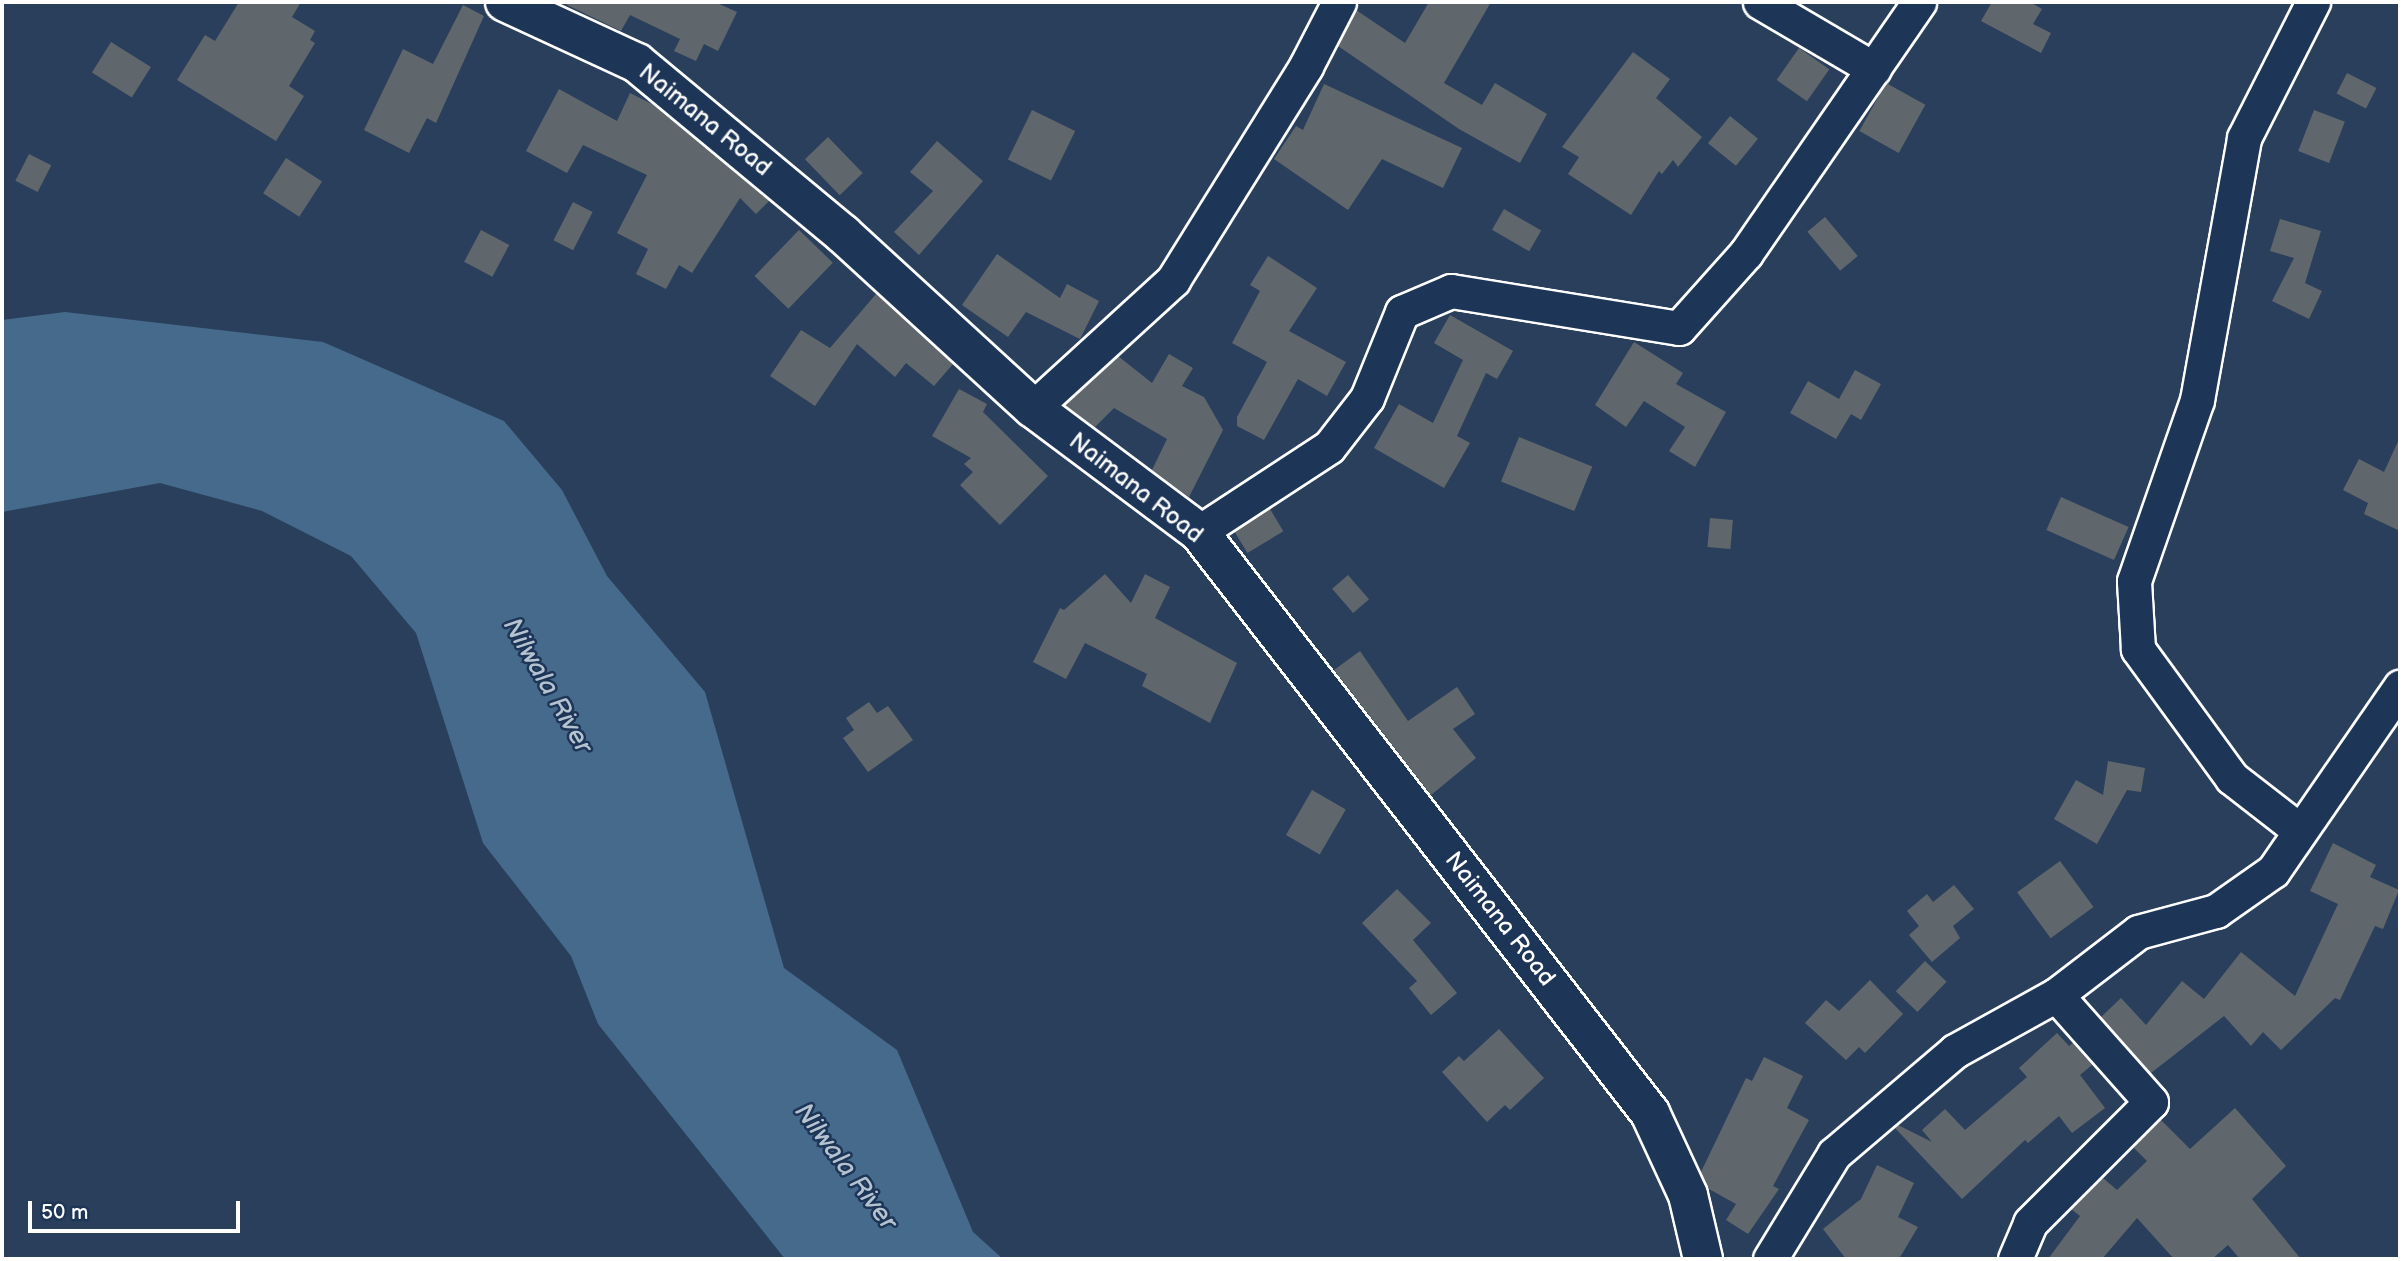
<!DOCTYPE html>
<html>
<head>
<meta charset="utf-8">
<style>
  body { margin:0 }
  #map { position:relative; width:2402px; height:1261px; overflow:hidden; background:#2a3f5b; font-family:"Balsamiq Sans",sans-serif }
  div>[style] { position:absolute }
  .water>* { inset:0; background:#456a8c }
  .building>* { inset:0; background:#60676c; transform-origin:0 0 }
  .roads { filter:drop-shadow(2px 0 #fff) drop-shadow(-2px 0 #fff) drop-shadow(0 2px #fff) drop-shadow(0 -2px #fff) }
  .minor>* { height:33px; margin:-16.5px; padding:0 16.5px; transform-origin:16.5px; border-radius:16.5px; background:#1d3557 }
  .tertiary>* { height:38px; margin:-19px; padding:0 19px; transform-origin:19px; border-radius:19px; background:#1d3557 }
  span { translate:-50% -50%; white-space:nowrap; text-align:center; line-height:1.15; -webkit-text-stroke:5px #1d3557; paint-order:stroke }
  .street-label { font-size:24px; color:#fff }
  .water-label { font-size:26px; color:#b5c3d1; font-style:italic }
  .frame { position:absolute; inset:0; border:4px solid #fff; pointer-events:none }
  .scale { position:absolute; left:28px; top:1201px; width:212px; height:32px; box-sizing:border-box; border:4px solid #fff; border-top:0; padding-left:9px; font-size:21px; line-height:24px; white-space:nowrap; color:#fff; -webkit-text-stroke:5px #1d3557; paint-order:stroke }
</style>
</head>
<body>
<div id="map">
  <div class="water">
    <i style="clip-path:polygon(65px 312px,323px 342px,504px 421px,562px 490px,607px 576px,705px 692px,784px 968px,897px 1050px,973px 1232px,1003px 1259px,785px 1259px,598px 1024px,571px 956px,483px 843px,416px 633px,351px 556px,262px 511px,160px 483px,2px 512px,2px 320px)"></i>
  </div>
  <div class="building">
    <i style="clip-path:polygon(239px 2px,301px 2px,292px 17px,315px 31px,310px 40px,315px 43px,289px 86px,304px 96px,276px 141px,177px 80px,205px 35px,215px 41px)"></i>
    <i style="clip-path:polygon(561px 2px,715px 2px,737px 12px,718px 51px,704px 44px,696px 61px,674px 51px,680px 39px,630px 15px,621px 31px)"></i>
    <i style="clip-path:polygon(1429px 2px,1491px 2px,1444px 83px,1482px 105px,1495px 83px,1547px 114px,1520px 163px,1459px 129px,1338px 46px,1356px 10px,1405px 43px)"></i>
    <i style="clip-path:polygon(1992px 2px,2030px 2px,2042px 9px,2033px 24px,2051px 33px,2041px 53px,1981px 21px)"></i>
    <i style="clip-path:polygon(463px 5px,484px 16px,436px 123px,427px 118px,409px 153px,364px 130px,403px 49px,433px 64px)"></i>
    <i style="left:111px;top:42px;width:47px;height:36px;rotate:32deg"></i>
    <i style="left:1799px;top:48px;width:37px;height:39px;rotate:35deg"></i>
    <i style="clip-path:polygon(1633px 52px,1670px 79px,1656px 98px,1702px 137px,1678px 167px,1673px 160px,1662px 174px,1659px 171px,1631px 215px,1568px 174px,1579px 157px,1562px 147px)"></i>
    <i style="left:2347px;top:73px;width:33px;height:23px;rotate:27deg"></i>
    <i style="left:1886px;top:83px;width:45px;height:55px;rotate:29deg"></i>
    <i style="clip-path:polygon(1324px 84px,1462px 148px,1443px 188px,1382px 159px,1348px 210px,1274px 159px,1296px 126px,1303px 130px)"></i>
    <i style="clip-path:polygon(559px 89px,617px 121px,630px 93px,652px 104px,769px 201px,756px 214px,740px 198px,692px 273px,679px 265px,666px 289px,636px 274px,648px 249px,617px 233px,647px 175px,583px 145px,567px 173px,526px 151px)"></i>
    <i style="left:1032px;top:110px;width:48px;height:55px;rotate:26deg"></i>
    <i style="left:2314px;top:110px;width:33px;height:44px;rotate:21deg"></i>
    <i style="left:1730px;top:116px;width:36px;height:35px;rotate:39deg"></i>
    <i style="left:828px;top:137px;width:50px;height:32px;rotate:46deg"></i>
    <i style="clip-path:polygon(937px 141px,983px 181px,919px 255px,894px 232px,933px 191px,910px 172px)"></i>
    <i style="left:29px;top:154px;width:25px;height:30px;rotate:27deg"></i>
    <i style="left:286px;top:158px;width:43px;height:42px;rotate:33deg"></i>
    <i style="left:573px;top:202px;width:22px;height:43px;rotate:27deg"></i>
    <i style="left:1504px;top:209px;width:43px;height:24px;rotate:30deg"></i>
    <i style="left:1825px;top:217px;width:51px;height:23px;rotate:50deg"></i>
    <i style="clip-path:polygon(2280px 219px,2321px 231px,2305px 283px,2322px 291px,2309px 319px,2272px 301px,2294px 258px,2270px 251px)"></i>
    <i style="left:481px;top:230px;width:32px;height:36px;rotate:28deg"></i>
    <i style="left:799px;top:230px;width:47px;height:64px;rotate:44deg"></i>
    <i style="clip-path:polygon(997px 254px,1060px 298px,1067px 284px,1099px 301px,1080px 339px,1026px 312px,1008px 337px,962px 305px)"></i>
    <i style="clip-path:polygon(1268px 256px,1317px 288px,1289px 331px,1346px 362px,1327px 396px,1298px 379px,1264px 440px,1237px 426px,1237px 417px,1267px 362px,1232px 343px,1260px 291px,1250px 285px)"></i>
    <i style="clip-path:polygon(876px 294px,953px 364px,934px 386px,906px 363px,895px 377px,857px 344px,815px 406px,770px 376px,801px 330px,830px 348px)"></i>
    <i style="clip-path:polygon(1450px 315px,1513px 351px,1497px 379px,1486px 373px,1457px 436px,1470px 443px,1444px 488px,1374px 448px,1399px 404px,1433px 423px,1463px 360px,1434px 343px)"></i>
    <i style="clip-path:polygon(1634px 342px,1683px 373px,1676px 384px,1726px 412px,1695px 467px,1669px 451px,1685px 427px,1644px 401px,1626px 427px,1595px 405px)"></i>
    <i style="clip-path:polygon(1169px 354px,1193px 368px,1182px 386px,1204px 397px,1223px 430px,1189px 497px,1152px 470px,1167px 439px,1114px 408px,1095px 427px,1065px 405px,1118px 356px,1152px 383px)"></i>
    <i style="clip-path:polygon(1855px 370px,1881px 384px,1861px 420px,1851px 414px,1836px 439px,1790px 413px,1808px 381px,1839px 399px)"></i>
    <i style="clip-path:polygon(959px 389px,987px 404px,983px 412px,1048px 476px,1000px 525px,960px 485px,973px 472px,964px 464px,971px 458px,932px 436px)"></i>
    <i style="left:1519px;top:437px;width:79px;height:48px;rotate:22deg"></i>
    <i style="clip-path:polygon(2400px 437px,2400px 531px,2364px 514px,2368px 503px,2343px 490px,2359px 459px,2384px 472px)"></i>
    <i style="left:2061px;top:497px;width:74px;height:36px;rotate:24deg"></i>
    <i style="left:1270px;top:509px;width:26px;height:42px;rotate:59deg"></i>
    <i style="left:1710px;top:518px;width:23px;height:29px;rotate:5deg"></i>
    <i style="clip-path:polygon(1105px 574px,1131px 603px,1145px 574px,1170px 587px,1155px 618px,1237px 663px,1210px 723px,1142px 686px,1147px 674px,1085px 643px,1066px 679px,1033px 662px,1060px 608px,1064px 610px)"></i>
    <i style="left:1348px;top:575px;width:32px;height:21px;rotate:49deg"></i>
    <i style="clip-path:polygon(1360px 651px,1408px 721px,1457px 687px,1475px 714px,1453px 729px,1476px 758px,1431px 795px,1334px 670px)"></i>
    <i style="clip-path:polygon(869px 702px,877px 713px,888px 706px,913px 740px,868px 772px,843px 738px,854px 730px,846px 718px)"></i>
    <i style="clip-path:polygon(2108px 761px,2145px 768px,2141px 792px,2127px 790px,2097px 844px,2054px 819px,2076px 780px,2103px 795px)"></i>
    <i style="left:1312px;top:790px;width:39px;height:52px;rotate:30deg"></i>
    <i style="clip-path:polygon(2333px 843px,2376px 865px,2370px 877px,2399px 890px,2383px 929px,2375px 926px,2340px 1000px,2335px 998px,2281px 1050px,2263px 1032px,2251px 1046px,2224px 1016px,2151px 1073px,2101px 1017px,2121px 998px,2146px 1025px,2182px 981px,2204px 999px,2241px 952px,2295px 996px,2338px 904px,2310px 891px)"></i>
    <i style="left:2060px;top:861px;width:57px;height:53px;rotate:54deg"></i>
    <i style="clip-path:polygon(1954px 885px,1974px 909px,1953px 926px,1960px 938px,1932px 962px,1909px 935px,1919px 926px,1907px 911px,1927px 894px,1933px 902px)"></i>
    <i style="clip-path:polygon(1397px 889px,1431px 923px,1413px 940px,1457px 993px,1431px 1015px,1409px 988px,1417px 981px,1362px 923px)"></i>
    <i style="left:1925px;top:961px;width:30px;height:42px;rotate:44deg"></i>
    <i style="clip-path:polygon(1870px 980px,1903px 1014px,1865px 1053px,1859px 1047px,1846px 1060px,1805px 1023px,1826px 1000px,1839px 1011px)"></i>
    <i style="clip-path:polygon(1499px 1029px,1544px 1078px,1510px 1110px,1505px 1105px,1487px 1122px,1442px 1072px,1459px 1056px,1464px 1061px)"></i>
    <i style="clip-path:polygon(2057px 1033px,2069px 1046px,2073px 1043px,2092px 1065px,2080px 1075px,2105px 1108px,2072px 1133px,2059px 1116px,2028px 1143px,2025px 1140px,1962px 1199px,1895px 1128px,1898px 1125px,1932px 1142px,1922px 1130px,1945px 1109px,1965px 1130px,2027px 1077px,2019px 1068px)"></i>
    <i style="clip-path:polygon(1764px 1057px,1803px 1076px,1787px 1108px,1809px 1120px,1773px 1186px,1779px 1189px,1748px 1234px,1726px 1220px,1736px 1204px,1709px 1189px,1701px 1172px,1746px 1078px,1752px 1081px)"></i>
    <i style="clip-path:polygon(2235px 1108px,2286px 1166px,2252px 1199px,2301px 1259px,2240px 1259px,2228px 1245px,2212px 1259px,2174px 1259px,2137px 1218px,2102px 1259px,2048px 1259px,2080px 1216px,2071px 1209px,2103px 1178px,2117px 1190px,2147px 1161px,2133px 1147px,2161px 1120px,2190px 1149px)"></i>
    <i style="clip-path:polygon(1877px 1165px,1914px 1183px,1898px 1217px,1918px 1227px,1899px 1259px,1846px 1259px,1823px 1229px,1861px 1199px)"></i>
  </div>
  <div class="roads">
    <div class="minor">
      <i style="left:1760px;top:2px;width:132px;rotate:30.4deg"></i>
      <i style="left:1033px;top:408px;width:190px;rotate:-42.4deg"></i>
      <i style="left:1173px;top:280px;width:252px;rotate:-58.1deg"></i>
      <i style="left:1306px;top:66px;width:72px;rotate:-62.7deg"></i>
      <i style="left:1199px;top:532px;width:155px;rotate:-33.2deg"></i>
      <i style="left:1329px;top:447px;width:62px;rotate:-52.2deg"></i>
      <i style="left:1367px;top:398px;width:93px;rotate:-67.9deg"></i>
      <i style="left:1402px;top:312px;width:53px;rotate:-23.2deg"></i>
      <i style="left:1451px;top:291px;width:231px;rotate:9.2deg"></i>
      <i style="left:1679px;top:328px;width:101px;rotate:-48.2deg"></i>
      <i style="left:1746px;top:253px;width:305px;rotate:-55.4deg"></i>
      <i style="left:2299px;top:830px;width:85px;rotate:-142.2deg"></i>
      <i style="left:2232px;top:778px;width:160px;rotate:-126.1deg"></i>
      <i style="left:2138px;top:649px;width:68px;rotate:-93.4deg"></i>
      <i style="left:2134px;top:581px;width:192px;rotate:-70.8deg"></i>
      <i style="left:2197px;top:400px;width:266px;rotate:-79.8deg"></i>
      <i style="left:2244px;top:138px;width:153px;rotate:-63.1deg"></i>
      <i style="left:1770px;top:1259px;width:123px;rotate:-58.6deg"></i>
      <i style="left:1834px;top:1154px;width:159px;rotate:-40.4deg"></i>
      <i style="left:1955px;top:1051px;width:115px;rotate:-29deg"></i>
      <i style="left:2056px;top:995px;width:103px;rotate:-37.5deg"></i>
      <i style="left:2138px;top:932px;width:81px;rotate:-15.1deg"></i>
      <i style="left:2216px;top:911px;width:70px;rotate:-35.1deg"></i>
      <i style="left:2273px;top:871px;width:224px;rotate:-55.4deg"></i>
      <i style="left:2015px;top:1259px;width:39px;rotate:-67deg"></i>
      <i style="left:2030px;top:1223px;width:171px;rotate:-45deg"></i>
      <i style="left:2151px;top:1102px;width:143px;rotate:-131.6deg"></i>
    </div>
    <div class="tertiary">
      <i style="left:505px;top:2px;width:145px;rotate:24.8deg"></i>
      <i style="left:637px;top:63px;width:268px;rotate:39.7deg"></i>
      <i style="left:843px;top:234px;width:258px;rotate:42.5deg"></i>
      <i style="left:1033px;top:408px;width:207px;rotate:36.8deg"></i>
      <i style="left:1199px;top:532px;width:736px;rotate:52.18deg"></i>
      <i style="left:1650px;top:1113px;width:90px;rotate:65.1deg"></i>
      <i style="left:1688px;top:1195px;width:66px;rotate:76.8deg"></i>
    </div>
  </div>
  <div class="street-label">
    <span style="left:705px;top:120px;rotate:39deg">Naimana Road</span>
    <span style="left:1136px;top:488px;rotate:38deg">Naimana Road</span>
    <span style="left:1500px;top:919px;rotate:52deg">Naimana Road</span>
  </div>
  <div class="water-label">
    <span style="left:547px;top:686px;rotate:60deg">Nilwala River</span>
    <span style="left:845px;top:1167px;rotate:53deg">Nilwala River</span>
  </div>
  <div class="frame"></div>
  <div class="scale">50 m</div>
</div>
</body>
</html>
